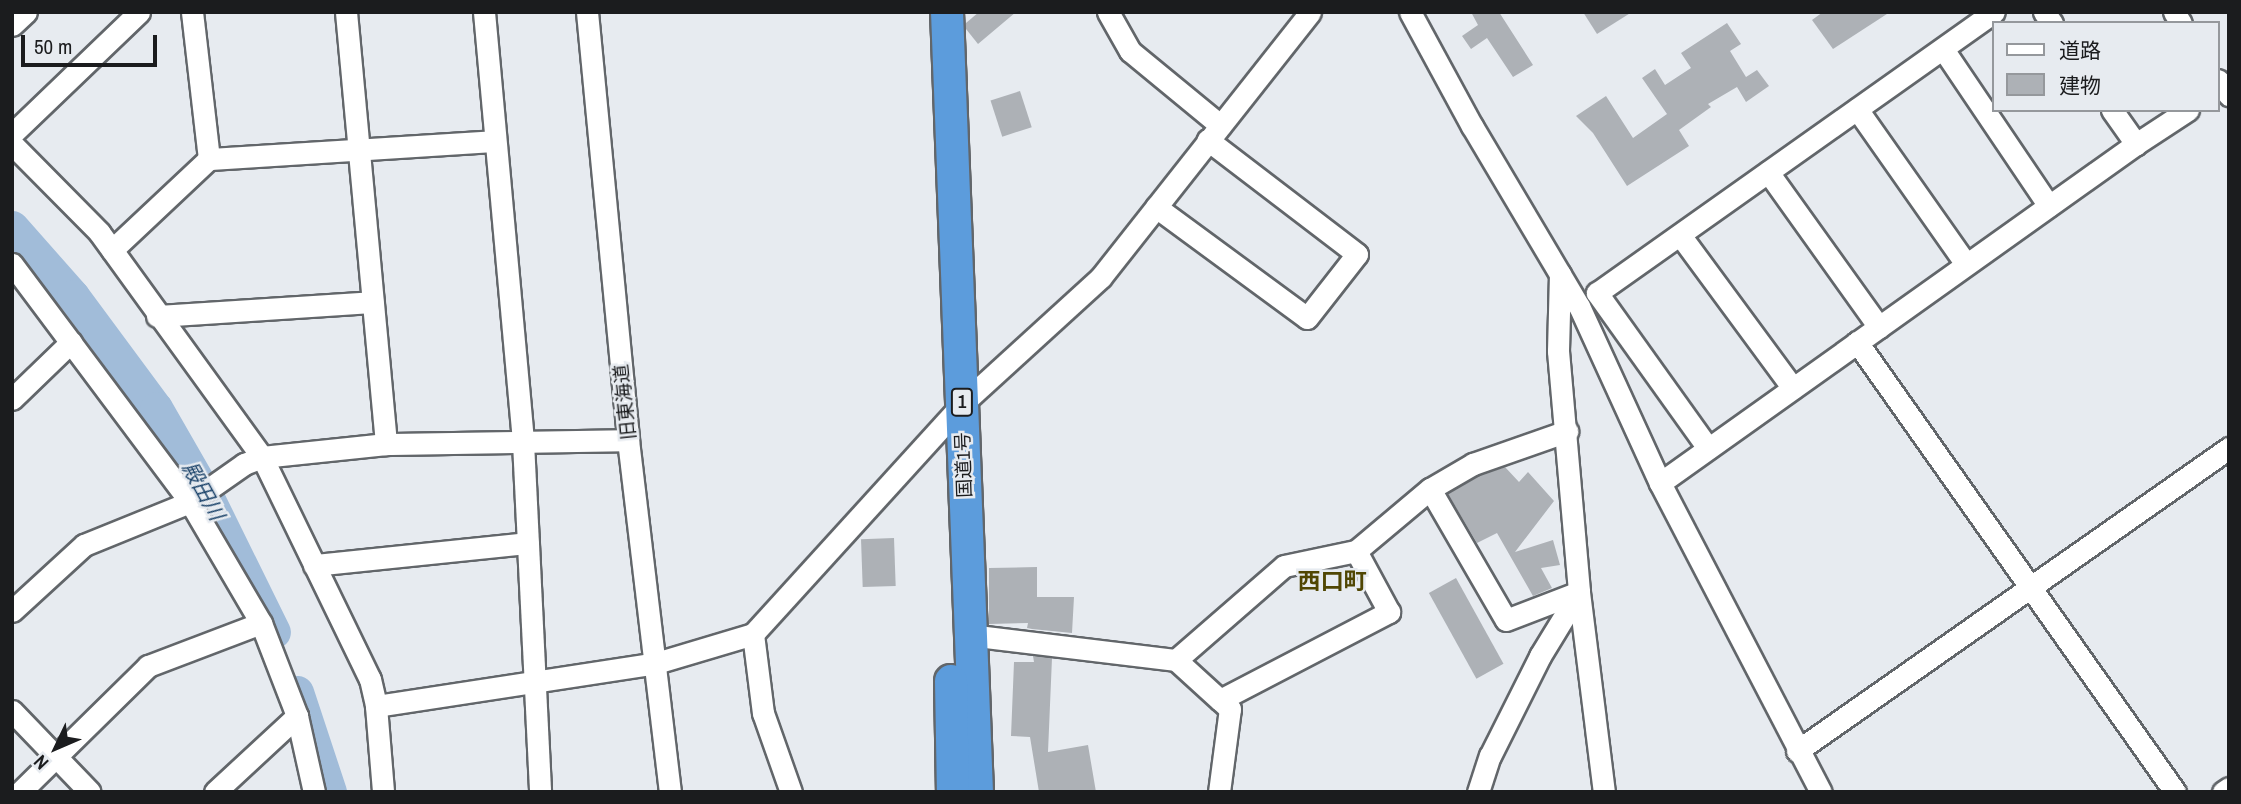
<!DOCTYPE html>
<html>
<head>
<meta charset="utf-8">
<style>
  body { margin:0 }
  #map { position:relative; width:2241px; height:804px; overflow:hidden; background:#e7ebf0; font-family:"Archivo Narrow","Noto Sans JP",sans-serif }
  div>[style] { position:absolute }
  .river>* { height:33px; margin:-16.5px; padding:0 16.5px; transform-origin:16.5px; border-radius:16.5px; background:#a1bcd9 }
  .building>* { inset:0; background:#adb1b6; transform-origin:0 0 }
  .roads { filter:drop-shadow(2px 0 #62666a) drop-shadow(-2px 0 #62666a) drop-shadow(0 2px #62666a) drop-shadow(0 -2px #62666a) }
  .minor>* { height:21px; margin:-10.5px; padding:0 10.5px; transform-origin:10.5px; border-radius:10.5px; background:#fff }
  .highway>* { height:32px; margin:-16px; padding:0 16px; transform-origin:16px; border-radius:16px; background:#5c9cdc }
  span { translate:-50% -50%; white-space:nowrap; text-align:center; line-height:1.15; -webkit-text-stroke:5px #e7ebf0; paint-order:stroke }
  .shield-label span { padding:2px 5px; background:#e7ebf0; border:2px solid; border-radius:5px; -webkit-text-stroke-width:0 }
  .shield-label { font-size:18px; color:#1b1c1e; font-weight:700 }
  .street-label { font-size:19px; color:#1b1c1e }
  .water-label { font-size:21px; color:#194168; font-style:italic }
  .quarter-label { font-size:23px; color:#504603; font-weight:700 }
  .frame { position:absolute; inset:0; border:14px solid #1b1c1e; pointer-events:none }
  .legend { position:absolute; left:1992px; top:21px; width:228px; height:91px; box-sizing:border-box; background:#e7ebf0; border:2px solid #95989c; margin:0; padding:9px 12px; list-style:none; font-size:21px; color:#1b1c1e }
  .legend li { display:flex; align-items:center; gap:14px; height:35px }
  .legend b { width:35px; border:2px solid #95989c }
  .north { position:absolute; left:21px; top:713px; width:70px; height:70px; -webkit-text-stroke:5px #e7ebf0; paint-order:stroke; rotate:226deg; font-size:19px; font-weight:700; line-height:28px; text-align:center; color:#1b1c1e }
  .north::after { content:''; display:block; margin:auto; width:24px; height:32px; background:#1b1c1e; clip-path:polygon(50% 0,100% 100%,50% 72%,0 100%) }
  .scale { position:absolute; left:21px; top:35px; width:136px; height:32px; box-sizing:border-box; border:4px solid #1b1c1e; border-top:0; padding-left:9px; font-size:21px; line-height:24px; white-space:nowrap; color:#1b1c1e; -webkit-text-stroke:5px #e7ebf0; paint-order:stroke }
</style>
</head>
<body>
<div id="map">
  <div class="river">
    <i style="left:12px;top:227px;width:92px;rotate:48.5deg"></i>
    <i style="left:73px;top:296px;width:139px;rotate:53.5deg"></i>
    <i style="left:156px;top:408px;width:106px;rotate:60.1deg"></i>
    <i style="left:209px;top:500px;width:147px;rotate:63.8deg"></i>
    <i style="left:297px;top:692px;width:105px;rotate:71.7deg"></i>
  </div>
  <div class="building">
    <i style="clip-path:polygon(979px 12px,1016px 12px,978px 44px,966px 29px,966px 23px)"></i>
    <i style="clip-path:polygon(1471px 12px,1499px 12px,1533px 65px,1513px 77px,1487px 38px,1471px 49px,1462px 36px,1478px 25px)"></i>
    <i style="clip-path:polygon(1583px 12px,1632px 12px,1597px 34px)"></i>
    <i style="clip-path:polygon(1823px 12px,1890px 12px,1833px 49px,1812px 20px)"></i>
    <i style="clip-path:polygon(1727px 23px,1741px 44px,1730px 51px,1746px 77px,1757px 70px,1769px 86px,1746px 102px,1737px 87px,1708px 104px,1711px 107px,1679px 130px,1689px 146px,1627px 186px,1593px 133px,1576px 116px,1606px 96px,1633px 138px,1667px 114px,1642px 78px,1655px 69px,1665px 85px,1691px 68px,1681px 53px)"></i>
    <i style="left:1020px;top:91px;width:38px;height:31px;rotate:72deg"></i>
    <i style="clip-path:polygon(1505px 467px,1519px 482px,1528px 472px,1554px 501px,1515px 552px,1553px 540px,1560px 565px,1541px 568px,1552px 588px,1533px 596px,1497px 533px,1477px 543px,1448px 494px,1479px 476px)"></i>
    <i style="left:894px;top:538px;width:48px;height:33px;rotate:88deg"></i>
    <i style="clip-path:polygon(1037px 567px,1037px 597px,1074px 597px,1072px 633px,1032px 629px,1027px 628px,1028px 623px,989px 624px,989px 568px)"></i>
    <i style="left:1456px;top:578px;width:98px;height:31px;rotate:61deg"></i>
    <i style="clip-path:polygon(1033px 656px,1052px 658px,1048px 752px,1088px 745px,1096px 792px,1039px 792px,1030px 737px,1011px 736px,1014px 662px,1034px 662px)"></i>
  </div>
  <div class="roads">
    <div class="minor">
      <i style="left:192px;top:12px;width:148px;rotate:83.4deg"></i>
      <i style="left:346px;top:12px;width:434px;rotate:84.7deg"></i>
      <i style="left:484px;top:12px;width:432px;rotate:84.8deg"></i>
      <i style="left:523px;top:442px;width:350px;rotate:87.2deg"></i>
      <i style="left:587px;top:12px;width:430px;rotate:84.5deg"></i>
      <i style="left:628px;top:440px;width:354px;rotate:83.2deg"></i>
      <i style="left:1108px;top:12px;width:45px;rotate:60.6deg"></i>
      <i style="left:1130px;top:51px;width:117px;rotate:39.4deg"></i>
      <i style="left:1410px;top:12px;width:130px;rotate:61.5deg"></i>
      <i style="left:1472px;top:126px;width:209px;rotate:59.3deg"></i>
      <i style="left:1579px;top:306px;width:195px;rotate:65.4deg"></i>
      <i style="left:1660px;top:483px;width:348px;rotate:62.5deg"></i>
      <i style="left:2044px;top:12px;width:14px;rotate:54deg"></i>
      <i style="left:2174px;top:12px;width:13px;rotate:58deg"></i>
      <i style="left:12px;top:25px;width:19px;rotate:-43deg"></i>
      <i style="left:1943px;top:49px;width:189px;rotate:56deg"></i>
      <i style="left:2218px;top:80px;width:19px;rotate:54deg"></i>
      <i style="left:1857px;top:109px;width:189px;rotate:54.9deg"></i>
      <i style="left:2112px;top:110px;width:42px;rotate:54.8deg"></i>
      <i style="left:12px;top:134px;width:176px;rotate:-43.8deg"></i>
      <i style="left:12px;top:144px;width:124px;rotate:45.3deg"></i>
      <i style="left:99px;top:232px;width:278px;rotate:54.1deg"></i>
      <i style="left:262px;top:457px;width:247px;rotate:64.1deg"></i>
      <i style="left:370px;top:679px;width:28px;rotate:77deg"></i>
      <i style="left:376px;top:706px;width:86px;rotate:85.3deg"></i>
      <i style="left:1768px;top:172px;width:191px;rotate:54.4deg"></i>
      <i style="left:1156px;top:207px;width:187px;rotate:36.3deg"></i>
      <i style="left:1307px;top:318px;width:81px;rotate:-52deg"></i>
      <i style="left:1357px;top:254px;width:188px;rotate:-142.6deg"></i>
      <i style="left:1680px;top:235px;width:190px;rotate:53.6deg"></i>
      <i style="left:112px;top:250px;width:133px;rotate:-43.2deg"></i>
      <i style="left:209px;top:159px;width:286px;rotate:-3.6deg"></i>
      <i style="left:12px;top:264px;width:297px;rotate:53.2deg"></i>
      <i style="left:190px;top:502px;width:140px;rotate:59.6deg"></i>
      <i style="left:261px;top:623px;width:100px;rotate:68.8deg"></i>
      <i style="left:297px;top:716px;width:78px;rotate:77.4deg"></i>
      <i style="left:1560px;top:274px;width:77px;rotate:91.5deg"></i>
      <i style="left:1558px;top:351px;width:242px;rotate:85deg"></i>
      <i style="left:1579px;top:592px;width:202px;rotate:82.9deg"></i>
      <i style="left:157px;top:316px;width:216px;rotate:-3.7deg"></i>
      <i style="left:1857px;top:342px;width:551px;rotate:54.75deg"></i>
      <i style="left:12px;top:399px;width:82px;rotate:-44deg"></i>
      <i style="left:1708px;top:448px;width:191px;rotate:-125.6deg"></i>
      <i style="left:1597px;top:293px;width:486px;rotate:-35.3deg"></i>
      <i style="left:1660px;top:483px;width:584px;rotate:-35.46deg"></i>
      <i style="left:2136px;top:144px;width:62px;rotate:-33.2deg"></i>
      <i style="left:1430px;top:489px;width:151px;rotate:59.9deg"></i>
      <i style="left:1506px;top:620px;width:78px;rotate:-21deg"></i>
      <i style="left:314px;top:565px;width:215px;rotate:-5.9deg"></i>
      <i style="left:12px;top:611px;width:98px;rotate:-42.5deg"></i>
      <i style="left:84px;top:545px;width:114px;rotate:-22.1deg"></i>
      <i style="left:190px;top:502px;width:66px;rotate:-35.1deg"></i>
      <i style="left:244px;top:464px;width:19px;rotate:-21deg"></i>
      <i style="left:262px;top:457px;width:125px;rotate:-6deg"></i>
      <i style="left:386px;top:444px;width:242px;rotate:-0.9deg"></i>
      <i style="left:753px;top:634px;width:80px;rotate:82.8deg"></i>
      <i style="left:763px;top:713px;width:84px;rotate:70.5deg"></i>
      <i style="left:969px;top:635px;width:209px;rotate:6.9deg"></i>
      <i style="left:1176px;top:660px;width:143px;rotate:-41deg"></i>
      <i style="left:1284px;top:566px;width:74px;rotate:-11.8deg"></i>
      <i style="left:1356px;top:551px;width:97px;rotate:-40deg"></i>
      <i style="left:1430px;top:489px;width:50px;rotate:-30.2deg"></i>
      <i style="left:1473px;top:464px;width:100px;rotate:-19.3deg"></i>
      <i style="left:1176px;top:660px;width:59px;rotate:42.3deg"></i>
      <i style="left:1220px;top:700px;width:191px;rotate:-27.5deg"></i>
      <i style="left:1389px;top:612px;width:69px;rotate:-118.4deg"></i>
      <i style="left:376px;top:706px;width:283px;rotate:-8.7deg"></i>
      <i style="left:656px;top:663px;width:101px;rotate:-16.6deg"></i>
      <i style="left:753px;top:634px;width:311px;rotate:-47.7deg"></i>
      <i style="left:962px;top:404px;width:188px;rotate:-42.4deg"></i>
      <i style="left:1101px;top:277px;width:337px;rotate:-51.7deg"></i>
      <i style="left:12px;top:711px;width:112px;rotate:46.1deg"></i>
      <i style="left:1797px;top:751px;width:528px;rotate:-35.05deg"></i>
      <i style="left:20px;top:792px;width:180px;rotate:-44.5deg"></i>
      <i style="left:148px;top:666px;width:121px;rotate:-20.8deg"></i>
      <i style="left:215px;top:792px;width:112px;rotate:-42.8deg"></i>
      <i style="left:1219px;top:792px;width:84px;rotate:-82.5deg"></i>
      <i style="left:1230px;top:709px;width:13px;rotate:-138deg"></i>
      <i style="left:1478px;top:792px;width:38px;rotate:-72deg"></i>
      <i style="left:1490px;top:756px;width:112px;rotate:-63.4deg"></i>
      <i style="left:1540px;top:656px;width:75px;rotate:-58.6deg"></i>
      <i style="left:2223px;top:792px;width:7px;rotate:-34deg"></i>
    </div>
    <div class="highway">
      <i style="left:947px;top:12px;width:781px;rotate:87.8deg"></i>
      <i style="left:951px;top:681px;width:111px;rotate:89deg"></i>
    </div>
  </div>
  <div class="shield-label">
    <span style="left:962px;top:402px">1</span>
  </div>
  <div class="street-label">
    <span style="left:625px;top:402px;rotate:-96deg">旧東海道</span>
    <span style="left:964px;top:465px;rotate:-92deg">国道1号</span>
  </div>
  <div class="water-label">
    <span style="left:203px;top:491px;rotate:61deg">殿田川</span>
  </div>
  <div class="quarter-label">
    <span style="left:1332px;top:581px">西口町</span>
  </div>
  <div class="frame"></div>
  <ul class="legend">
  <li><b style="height:9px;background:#fff"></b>道路</li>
  <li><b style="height:19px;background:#adb1b6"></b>建物</li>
  </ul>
  <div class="north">N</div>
  <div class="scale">50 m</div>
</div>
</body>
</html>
